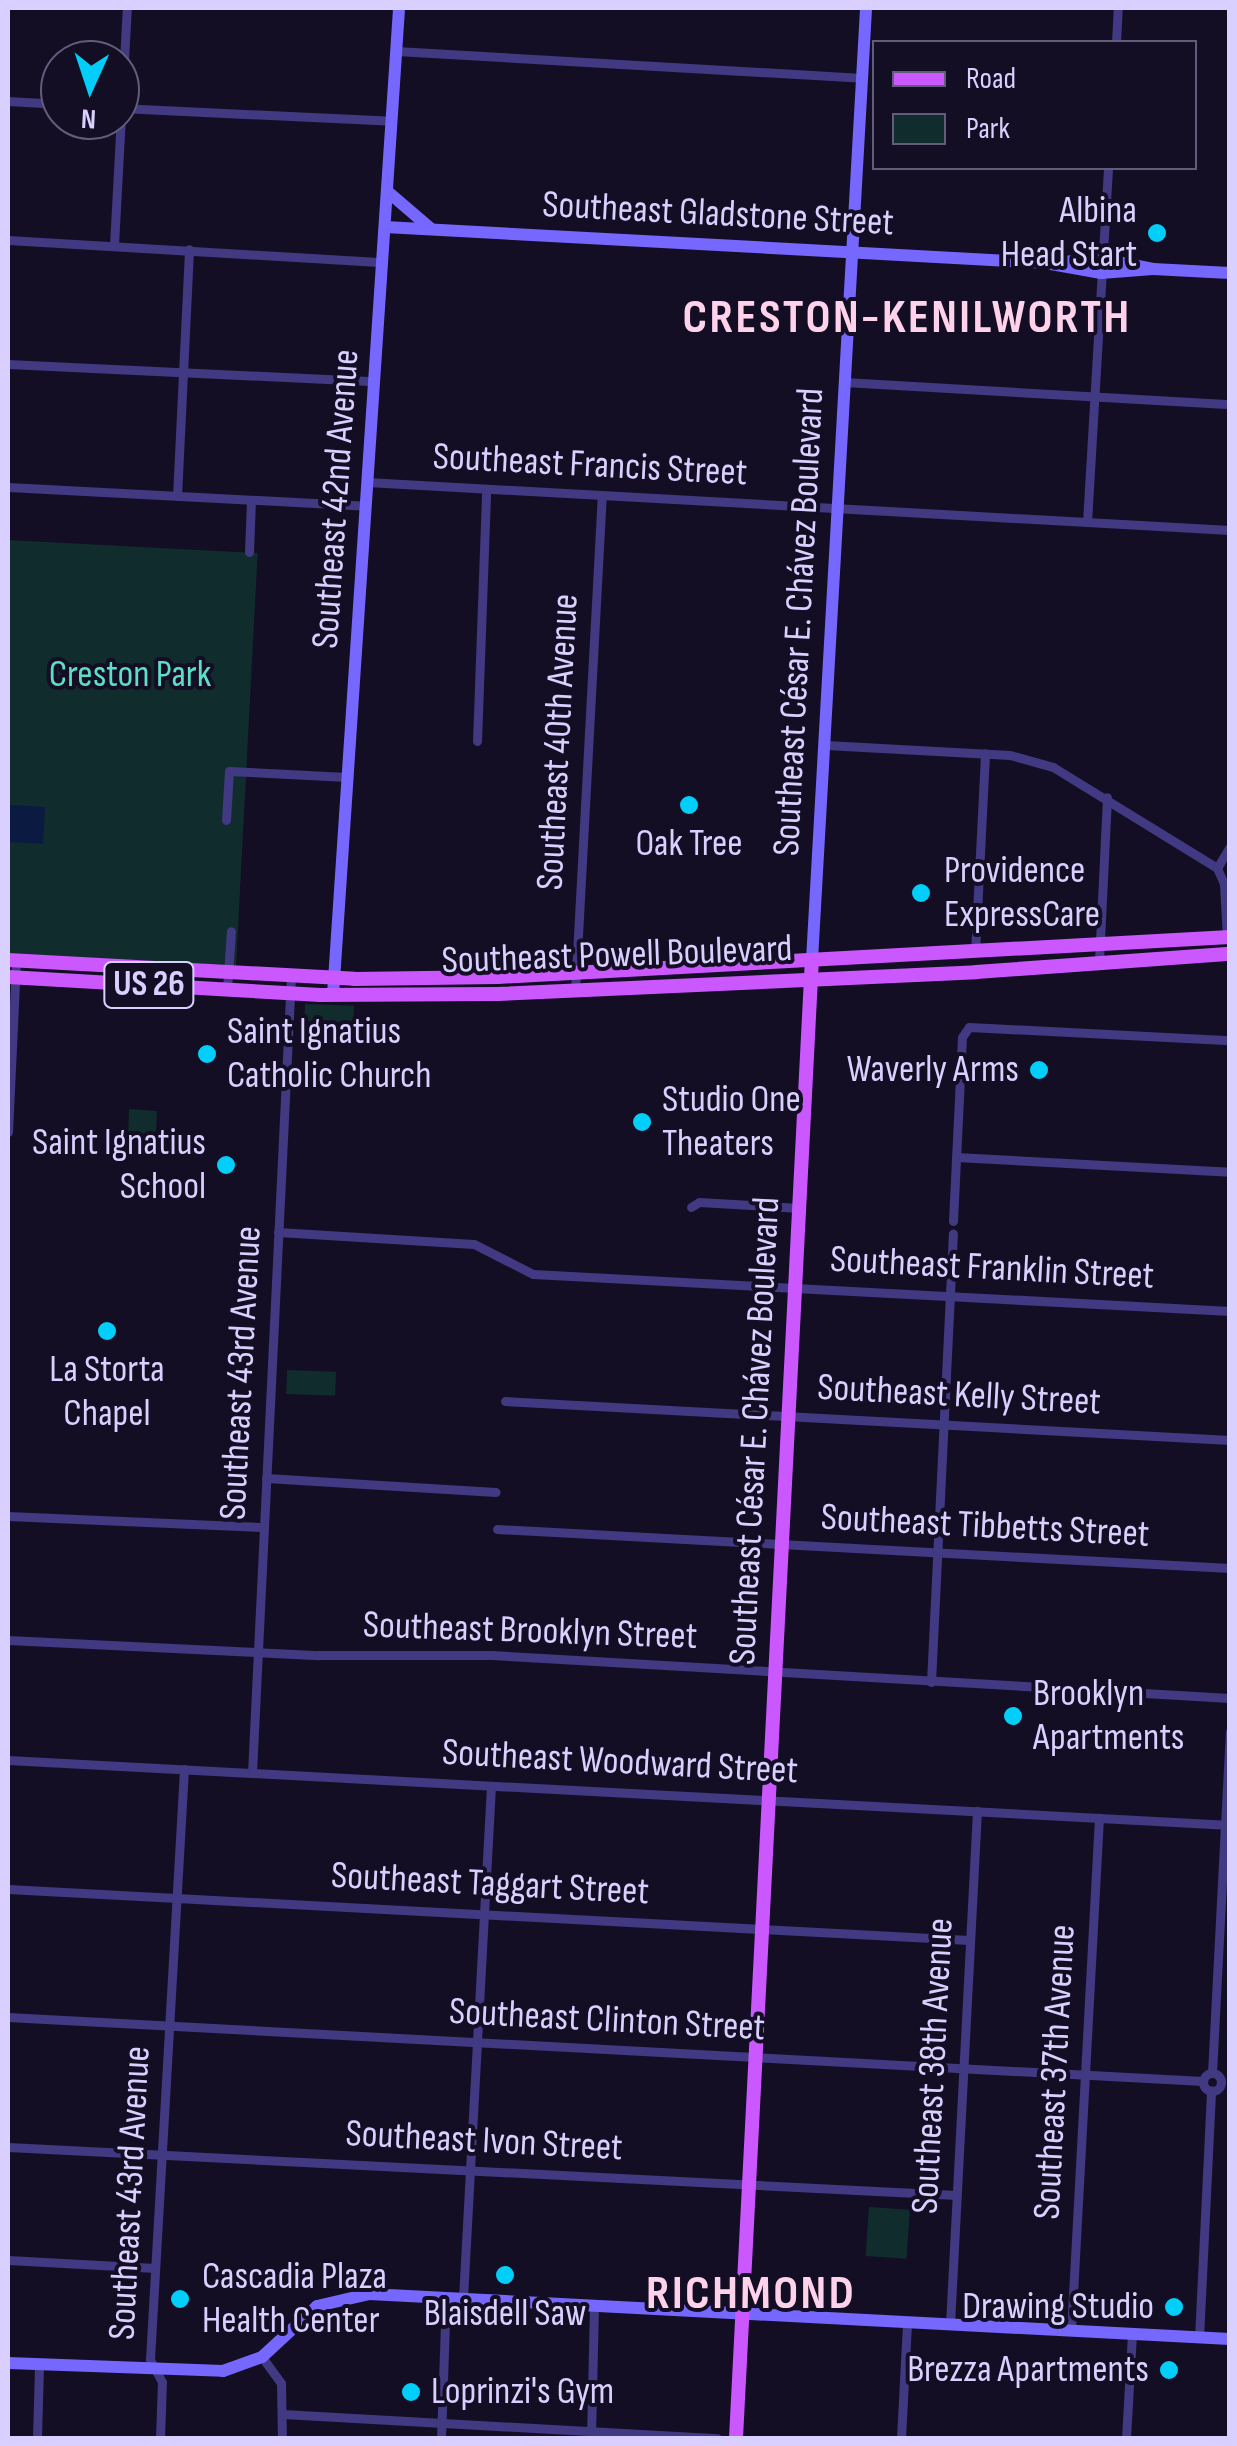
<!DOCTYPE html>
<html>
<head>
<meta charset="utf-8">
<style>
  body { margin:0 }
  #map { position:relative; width:1237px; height:2446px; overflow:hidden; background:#130e23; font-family:"Sofia Sans Condensed",sans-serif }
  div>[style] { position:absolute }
  .green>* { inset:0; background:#112c2d; transform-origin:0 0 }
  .water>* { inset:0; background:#0a1a40; transform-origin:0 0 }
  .street>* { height:9px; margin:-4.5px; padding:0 4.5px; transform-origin:4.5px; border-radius:4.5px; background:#413981 }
  .street>.ring { margin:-4.5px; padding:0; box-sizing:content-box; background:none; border:9px solid #413981; border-radius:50% }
  .secondary>* { height:12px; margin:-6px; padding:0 6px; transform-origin:6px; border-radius:6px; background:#7668fe }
  .primary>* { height:14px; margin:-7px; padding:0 7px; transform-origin:7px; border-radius:7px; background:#cb58fe }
  .dots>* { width:28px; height:28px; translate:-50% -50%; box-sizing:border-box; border:5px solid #130e23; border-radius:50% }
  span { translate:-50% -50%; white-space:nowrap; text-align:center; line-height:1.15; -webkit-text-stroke:8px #130e23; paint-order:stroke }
  .shield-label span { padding:2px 8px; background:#130e23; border:2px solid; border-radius:8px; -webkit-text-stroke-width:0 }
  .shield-label { font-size:35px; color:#d9d0ff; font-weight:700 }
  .poi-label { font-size:38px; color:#d9d0ff }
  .right { translate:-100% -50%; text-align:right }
  .left { translate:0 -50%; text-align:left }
  .street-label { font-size:38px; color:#d9d0ff }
  .park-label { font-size:38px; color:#5ddec7 }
  .district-label { font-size:48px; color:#ffd2eb; font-weight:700; letter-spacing:2.5px }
  .frame { position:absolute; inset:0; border:10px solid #d9d0ff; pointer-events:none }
  .legend { position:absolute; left:872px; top:40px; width:325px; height:130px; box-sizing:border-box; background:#130e23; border:2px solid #625c7b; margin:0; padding:12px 18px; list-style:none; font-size:30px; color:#d9d0ff }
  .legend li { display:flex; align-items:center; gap:20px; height:50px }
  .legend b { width:50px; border:2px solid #625c7b }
  .north { position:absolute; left:40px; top:40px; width:100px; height:100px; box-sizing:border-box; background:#130e23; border:2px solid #625c7b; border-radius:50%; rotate:183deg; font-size:28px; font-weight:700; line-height:40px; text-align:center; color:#d9d0ff }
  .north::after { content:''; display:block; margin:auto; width:35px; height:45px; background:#02cff9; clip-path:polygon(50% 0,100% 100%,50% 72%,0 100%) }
</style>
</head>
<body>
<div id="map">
  <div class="green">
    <i style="left:8px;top:540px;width:250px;height:413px;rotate:3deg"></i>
    <i style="left:305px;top:1004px;width:49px;height:20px;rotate:2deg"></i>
    <i style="clip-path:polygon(129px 1109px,157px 1111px,156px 1131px,146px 1138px,128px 1137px)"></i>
    <i style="left:287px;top:1370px;width:49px;height:24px;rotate:2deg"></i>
    <i style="left:869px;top:2207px;width:41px;height:49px;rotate:4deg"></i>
  </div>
  <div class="water">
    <i style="left:9px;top:805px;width:36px;height:37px;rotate:3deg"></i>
  </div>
  <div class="street">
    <i style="left:1116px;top:42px;width:34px;rotate:-87deg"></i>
    <i style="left:396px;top:51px;width:467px;rotate:3.3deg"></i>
    <i style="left:8px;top:101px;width:52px;rotate:3.3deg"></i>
    <i style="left:120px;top:108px;width:272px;rotate:2.7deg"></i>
    <i style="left:8px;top:240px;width:375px;rotate:3.4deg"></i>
    <i style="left:114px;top:245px;width:237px;rotate:-86.9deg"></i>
    <i style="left:8px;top:364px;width:366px;rotate:2.7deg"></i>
    <i style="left:844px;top:382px;width:387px;rotate:3.3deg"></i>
    <i style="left:367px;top:482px;width:864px;rotate:3.18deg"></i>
    <i style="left:8px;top:487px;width:358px;rotate:3deg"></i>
    <i style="left:177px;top:496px;width:247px;rotate:-87.2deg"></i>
    <i style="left:1087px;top:522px;width:355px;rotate:-86.6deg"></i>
    <i style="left:249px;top:552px;width:52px;rotate:-87.8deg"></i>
    <i style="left:477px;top:741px;width:251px;rotate:-87.9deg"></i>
    <i style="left:826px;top:745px;width:184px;rotate:3.1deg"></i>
    <i style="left:1010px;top:755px;width:45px;rotate:15.6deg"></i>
    <i style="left:1053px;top:767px;width:193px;rotate:31.6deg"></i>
    <i style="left:1217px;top:868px;width:17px;rotate:66deg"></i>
    <i style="left:1224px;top:884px;width:54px;rotate:86.8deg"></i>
    <i style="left:226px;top:820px;width:49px;rotate:-86.5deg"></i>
    <i style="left:229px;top:771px;width:118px;rotate:2.9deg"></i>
    <i style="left:1217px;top:868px;width:26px;rotate:-59deg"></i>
    <i style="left:975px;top:952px;width:199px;rotate:-87.1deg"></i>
    <i style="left:1099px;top:961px;width:164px;rotate:-87.2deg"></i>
    <i style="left:227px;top:989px;width:58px;rotate:-86.1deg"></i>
    <i style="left:575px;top:991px;width:496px;rotate:-86.9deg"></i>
    <i style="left:8px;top:1132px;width:171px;rotate:-87.3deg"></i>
    <i style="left:956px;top:1157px;width:274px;rotate:3.1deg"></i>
    <i style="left:691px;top:1207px;width:9px;rotate:-32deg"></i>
    <i style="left:699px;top:1202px;width:101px;rotate:3.4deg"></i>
    <i style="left:953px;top:1221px;width:184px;rotate:-87.2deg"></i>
    <i style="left:962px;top:1037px;width:12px;rotate:-55deg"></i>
    <i style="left:969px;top:1027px;width:261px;rotate:2.9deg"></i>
    <i style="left:278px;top:1232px;width:196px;rotate:3.5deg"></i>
    <i style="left:474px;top:1244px;width:66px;rotate:27deg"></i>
    <i style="left:533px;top:1274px;width:698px;rotate:3.04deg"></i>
    <i style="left:505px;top:1401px;width:726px;rotate:3.08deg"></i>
    <i style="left:266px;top:1478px;width:230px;rotate:3.5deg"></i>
    <i style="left:8px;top:1516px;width:255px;rotate:2.5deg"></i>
    <i style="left:497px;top:1529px;width:734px;rotate:3.05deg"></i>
    <i style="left:8px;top:1640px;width:311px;rotate:2.8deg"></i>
    <i style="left:319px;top:1655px;width:173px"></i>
    <i style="left:492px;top:1655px;width:739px;rotate:3.33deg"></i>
    <i style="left:931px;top:1682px;width:449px;rotate:-87.2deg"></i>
    <i style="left:8px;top:1760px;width:1224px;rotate:3.04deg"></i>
    <i style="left:252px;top:1773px;width:798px;rotate:-87.2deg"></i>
    <i style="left:8px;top:1889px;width:962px;rotate:3.04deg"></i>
    <i style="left:8px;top:2017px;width:1197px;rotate:3.07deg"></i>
    <i style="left:1212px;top:2073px;width:342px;rotate:-87deg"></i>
    <i class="ring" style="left:1203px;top:2073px;width:9px;height:9px"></i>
    <i style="left:8px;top:2147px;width:949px;rotate:2.9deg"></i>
    <i style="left:8px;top:2260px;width:147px;rotate:3.1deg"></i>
    <i style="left:463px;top:2298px;width:513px;rotate:-86.87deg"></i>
    <i style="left:950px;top:2324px;width:514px;rotate:-86.99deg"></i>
    <i style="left:1071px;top:2331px;width:514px;rotate:-86.88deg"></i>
    <i style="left:1199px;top:2338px;width:248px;rotate:-87.2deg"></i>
    <i style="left:262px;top:2357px;width:32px;rotate:54deg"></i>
    <i style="left:281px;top:2383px;width:55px;rotate:89deg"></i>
    <i style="left:283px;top:2414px;width:435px;rotate:3.2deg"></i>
    <i style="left:37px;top:2438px;width:73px;rotate:-88.4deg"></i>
    <i style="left:160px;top:2438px;width:56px;rotate:-88deg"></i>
    <i style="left:162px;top:2382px;width:26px;rotate:-118deg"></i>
    <i style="left:150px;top:2359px;width:591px;rotate:-86.7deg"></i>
    <i style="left:441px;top:2438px;width:140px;rotate:-88deg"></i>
    <i style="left:591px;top:2438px;width:133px;rotate:-88.7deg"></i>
    <i style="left:901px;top:2438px;width:116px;rotate:-87deg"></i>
    <i style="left:1126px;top:2438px;width:104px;rotate:-86.7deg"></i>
  </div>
  <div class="secondary">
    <i style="left:387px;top:191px;width:57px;rotate:40.7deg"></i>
    <i style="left:385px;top:227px;width:664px;rotate:3.11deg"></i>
    <i style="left:1048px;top:263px;width:55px;rotate:-4.2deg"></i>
    <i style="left:1103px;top:259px;width:51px;rotate:11.3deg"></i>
    <i style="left:1051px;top:264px;width:51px;rotate:10.2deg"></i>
    <i style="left:1101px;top:273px;width:52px;rotate:-4.4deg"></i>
    <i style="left:1153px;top:269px;width:77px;rotate:3deg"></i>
    <i style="left:812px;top:960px;width:954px;rotate:-86.75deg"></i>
    <i style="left:333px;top:995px;width:989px;rotate:-86.17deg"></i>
    <i style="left:8px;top:2363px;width:215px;rotate:2.1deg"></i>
    <i style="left:223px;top:2371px;width:41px;rotate:-19.7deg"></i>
    <i style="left:262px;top:2357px;width:75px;rotate:-42.8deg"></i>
    <i style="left:317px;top:2306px;width:53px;rotate:-13deg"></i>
    <i style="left:369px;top:2294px;width:862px;rotate:2.99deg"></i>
  </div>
  <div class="primary">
    <i style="left:8px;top:960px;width:347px;rotate:3.1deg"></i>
    <i style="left:354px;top:979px;width:144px;rotate:-0.8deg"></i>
    <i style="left:498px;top:977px;width:733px;rotate:-3.13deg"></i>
    <i style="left:8px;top:977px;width:313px;rotate:3.3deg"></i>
    <i style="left:320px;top:995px;width:178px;rotate:-0.3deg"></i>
    <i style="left:498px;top:994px;width:479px;rotate:-2.6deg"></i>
    <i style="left:976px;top:972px;width:255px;rotate:-4.1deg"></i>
    <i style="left:736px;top:2438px;width:1480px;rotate:-87.06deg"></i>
  </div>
  <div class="dots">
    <i style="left:1157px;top:233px;background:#02cff9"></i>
    <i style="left:689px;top:805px;background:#02cff9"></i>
    <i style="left:921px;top:893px;background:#02cff9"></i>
    <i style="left:207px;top:1054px;background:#02cff9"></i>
    <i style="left:1039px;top:1070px;background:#02cff9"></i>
    <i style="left:642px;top:1122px;background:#02cff9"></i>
    <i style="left:226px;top:1165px;background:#02cff9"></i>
    <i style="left:107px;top:1331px;background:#02cff9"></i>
    <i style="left:1013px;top:1716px;background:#02cff9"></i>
    <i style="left:505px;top:2275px;background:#02cff9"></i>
    <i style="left:180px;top:2299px;background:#02cff9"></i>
    <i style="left:1174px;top:2307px;background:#02cff9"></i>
    <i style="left:1169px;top:2370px;background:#02cff9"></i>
    <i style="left:411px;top:2392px;background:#02cff9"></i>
  </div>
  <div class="shield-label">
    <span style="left:149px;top:985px">US 26</span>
  </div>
  <div class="poi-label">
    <span class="right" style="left:1137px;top:233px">Albina<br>Head Start</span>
    <span style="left:689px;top:844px">Oak Tree</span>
    <span class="left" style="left:944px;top:893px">Providence<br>ExpressCare</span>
    <span class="left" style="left:227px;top:1054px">Saint Ignatius<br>Catholic Church</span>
    <span class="right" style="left:1019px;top:1070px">Waverly Arms</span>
    <span class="left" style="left:662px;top:1122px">Studio One<br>Theaters</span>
    <span class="right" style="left:206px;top:1165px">Saint Ignatius<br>School</span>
    <span style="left:107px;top:1392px">La Storta<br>Chapel</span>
    <span class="left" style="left:1033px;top:1716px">Brooklyn<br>Apartments</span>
    <span class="left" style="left:202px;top:2299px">Cascadia Plaza<br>Health Center</span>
    <span class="right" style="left:1154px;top:2307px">Drawing Studio</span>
    <span style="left:505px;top:2314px">Blaisdell Saw</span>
    <span class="right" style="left:1149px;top:2370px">Brezza Apartments</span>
    <span class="left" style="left:431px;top:2392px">Loprinzi's Gym</span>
  </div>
  <div class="street-label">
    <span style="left:718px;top:214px;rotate:3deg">Southeast Gladstone Street</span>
    <span style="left:590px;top:465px;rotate:3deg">Southeast Francis Street</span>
    <span style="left:336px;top:499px;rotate:-86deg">Southeast 42nd Avenue</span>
    <span style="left:799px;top:622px;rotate:-87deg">Southeast César E. Chávez Boulevard</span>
    <span style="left:558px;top:742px;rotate:-87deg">Southeast 40th Avenue</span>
    <span style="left:617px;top:955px;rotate:-2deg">Southeast Powell Boulevard</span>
    <span style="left:992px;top:1268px;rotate:3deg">Southeast Franklin Street</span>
    <span style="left:241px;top:1373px;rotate:-87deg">Southeast 43rd Avenue</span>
    <span style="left:959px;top:1395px;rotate:3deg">Southeast Kelly Street</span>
    <span style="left:755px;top:1431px;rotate:-87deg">Southeast César E. Chávez Boulevard</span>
    <span style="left:985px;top:1526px;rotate:3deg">Southeast Tibbetts Street</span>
    <span style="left:530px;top:1631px;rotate:2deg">Southeast Brooklyn Street</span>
    <span style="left:620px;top:1762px;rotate:3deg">Southeast Woodward Street</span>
    <span style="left:490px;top:1884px;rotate:3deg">Southeast Taggart Street</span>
    <span style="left:607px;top:2020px;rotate:3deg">Southeast Clinton Street</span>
    <span style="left:933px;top:2066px;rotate:-87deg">Southeast 38th Avenue</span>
    <span style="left:1055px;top:2072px;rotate:-87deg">Southeast 37th Avenue</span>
    <span style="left:484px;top:2141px;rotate:3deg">Southeast Ivon Street</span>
    <span style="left:130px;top:2193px;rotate:-87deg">Southeast 43rd Avenue</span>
  </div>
  <div class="park-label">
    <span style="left:130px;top:675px">Creston Park</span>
  </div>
  <div class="district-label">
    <span style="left:907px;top:318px">CRESTON-KENILWORTH</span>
    <span style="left:751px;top:2294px">RICHMOND</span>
  </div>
  <div class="frame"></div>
  <ul class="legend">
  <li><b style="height:12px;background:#cb58fe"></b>Road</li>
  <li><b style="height:28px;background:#112c2d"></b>Park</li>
  </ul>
  <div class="north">N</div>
</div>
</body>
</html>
